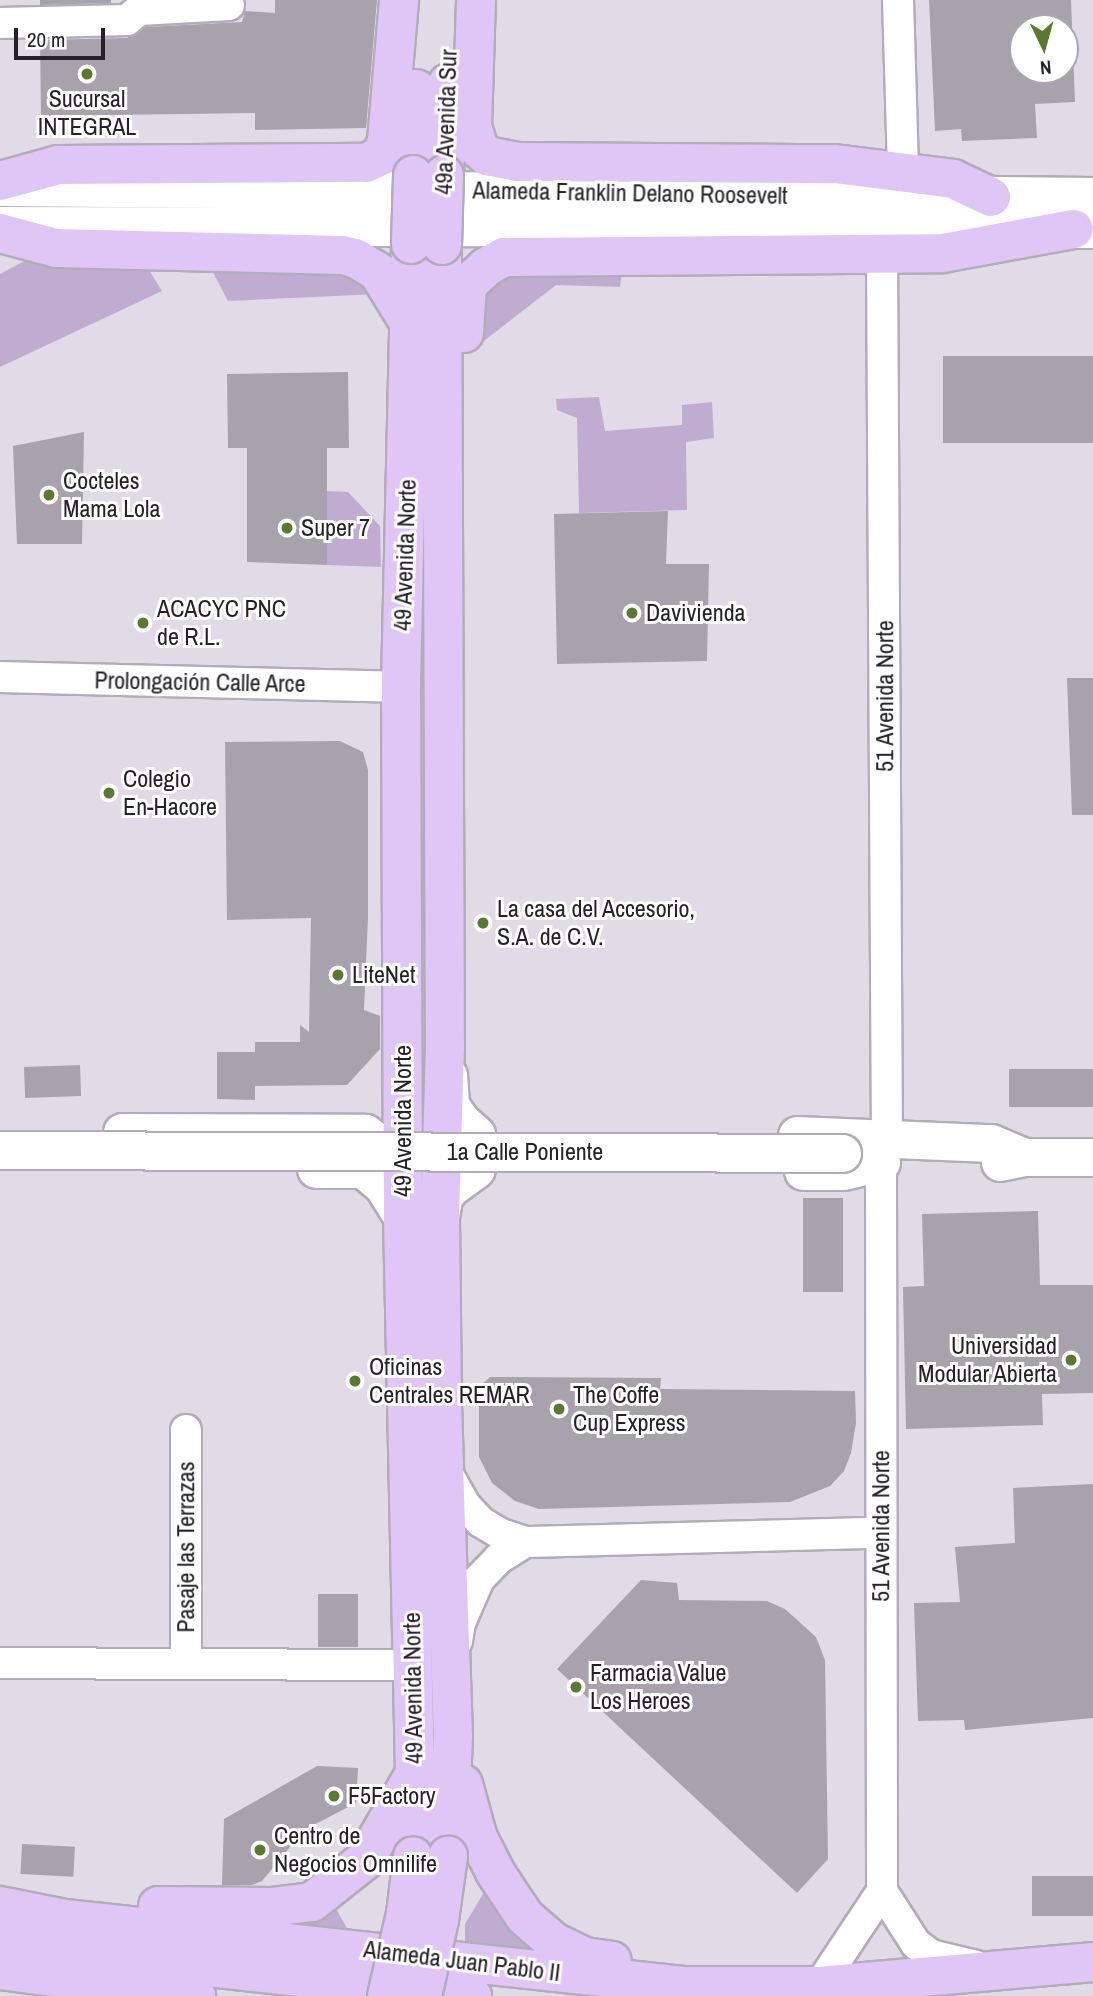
<!DOCTYPE html>
<html>
<head>
<meta charset="utf-8">
<style>
  body { margin:0 }
  #map { position:relative; width:1093px; height:1996px; overflow:hidden; background:#e1dbe7; font-family:"Archivo Narrow",sans-serif }
  div>[style] { position:absolute }
  .green>* { inset:0; background:#c0acd1 }
  .building>* { inset:0; background:#a8a2ad; transform-origin:0 0 }
  .roads { filter:drop-shadow(2px 0 #b2acb8) drop-shadow(-2px 0 #b2acb8) drop-shadow(0 2px #b2acb8) drop-shadow(0 -2px #b2acb8) }
  .minor>* { height:30px; margin:-15px; padding:0 15px; transform-origin:15px; border-radius:15px; background:#fff }
  .tertiary>* { height:37px; margin:-18.5px; padding:0 18.5px; transform-origin:18.5px; border-radius:18.5px; background:#fff }
  .secondary>* { height:38px; margin:-19px; padding:0 19px; transform-origin:19px; border-radius:19px; background:#fff }
  .primary>* { height:38px; margin:-19px; padding:0 19px; transform-origin:19px; border-radius:19px; background:#e0c6f7 }
  .bridges { filter:drop-shadow(2px 0 #b2acb8) drop-shadow(-2px 0 #b2acb8) drop-shadow(0 2px #b2acb8) drop-shadow(0 -2px #b2acb8) }
  .tertiary-bridge>* { height:37px; margin:-18.5px; padding:0 18.5px; transform-origin:18.5px; border-radius:18.5px; background:#fff }
  .primary-bridge>* { height:38px; margin:-19px; padding:0 19px; transform-origin:19px; border-radius:19px; background:#e0c6f7 }
  .dots>* { width:19px; height:19px; translate:-50% -50%; box-sizing:border-box; border:4px solid #fff; border-radius:50% }
  span { translate:-50% -50%; white-space:nowrap; text-align:center; line-height:1.15; -webkit-text-stroke:6px #fff; paint-order:stroke }
  .poi-label { font-size:24px; color:#252227 }
  .left { translate:0 -50%; text-align:left }
  .right { translate:-100% -50%; text-align:right }
  .street-label { font-size:24px; color:#252227 }
  .north { position:absolute; left:1009px; top:14px; width:70px; height:70px; box-sizing:border-box; background:#fff; border:2px solid #a8a7a9; border-radius:50%; rotate:175deg; font-size:19px; font-weight:700; line-height:28px; text-align:center; color:#252227 }
  .north::after { content:''; display:block; margin:auto; width:24px; height:32px; background:#59792f; clip-path:polygon(50% 0,100% 100%,50% 72%,0 100%) }
  .scale { position:absolute; left:14px; top:28px; width:91px; height:32px; box-sizing:border-box; border:4px solid #252227; border-top:0; padding-left:9px; font-size:21px; line-height:24px; white-space:nowrap; color:#252227; -webkit-text-stroke:5px #fff; paint-order:stroke }
</style>
</head>
<body>
<div id="map">
  <div class="green">
    <i style="clip-path:polygon(30px 258px,142px 259px,162px 291px,0 367px,0 274px)"></i>
    <i style="clip-path:polygon(207px 261px,344px 265px,378px 294px,228px 301px)"></i>
    <i style="clip-path:polygon(622px 271px,620px 287px,556px 285px,480px 344px,479px 316px,486px 286px,507px 273px)"></i>
    <i style="clip-path:polygon(599px 397px,605px 431px,682px 425px,682px 405px,712px 402px,714px 438px,686px 442px,687px 510px,579px 513px,577px 418px,557px 410px,556px 399px)"></i>
    <i style="clip-path:polygon(327px 491px,348px 492px,380px 526px,381px 567px,327px 565px)"></i>
    <i style="clip-path:polygon(486px 1889px,551px 1963px,465px 1949px,465px 1924px)"></i>
    <i style="clip-path:polygon(334px 1905px,353px 1939px,274px 1931px)"></i>
  </div>
  <div class="building">
    <i style="clip-path:polygon(40px 0,111px 0,111px 3px,40px 5px)"></i>
    <i style="clip-path:polygon(275px 0,377px 0,366px 128px,255px 130px,255px 113px,41px 116px,40px 40px,127px 38px,146px 27px,242px 22px,245px 11px,275px 13px)"></i>
    <i style="clip-path:polygon(evenodd,929px 0,1071px 0,1075px 102px,1035px 104px,1037px 138px,962px 141px,961px 129px,935px 131px,929px 0,1023px 28px,1065px 28px,1065px 70px,1023px 70px,1023px 28px)"></i>
    <i style="left:1093px;top:356px;width:87px;height:150px;rotate:90deg"></i>
    <i style="clip-path:polygon(348px 372px,349px 448px,327px 448px,327px 565px,247px 562px,247px 448px,228px 448px,227px 374px)"></i>
    <i style="clip-path:polygon(84px 432px,82px 544px,17px 544px,13px 446px)"></i>
    <i style="clip-path:polygon(668px 511px,666px 564px,709px 564px,707px 661px,557px 664px,554px 514px)"></i>
    <i style="clip-path:polygon(1067px 678px,1093px 678px,1093px 815px,1072px 815px)"></i>
    <i style="clip-path:polygon(340px 741px,363px 752px,368px 770px,368px 917px,364px 1010px,380px 1016px,380px 1049px,347px 1085px,255px 1086px,255px 1100px,217px 1099px,217px 1052px,255px 1052px,255px 1042px,300px 1042px,300px 1025px,309px 1032px,311px 918px,227px 920px,225px 742px)"></i>
    <i style="left:80px;top:1065px;width:31px;height:56px;rotate:88deg"></i>
    <i style="left:1093px;top:1069px;width:38px;height:84px;rotate:90deg"></i>
    <i style="left:803px;top:1198px;width:40px;height:94px"></i>
    <i style="clip-path:polygon(1038px 1211px,1040px 1285px,1093px 1285px,1093px 1393px,1042px 1394px,1043px 1425px,906px 1429px,903px 1287px,924px 1286px,922px 1214px)"></i>
    <i style="clip-path:polygon(490px 1377px,661px 1378px,660px 1389px,855px 1391px,856px 1423px,851px 1453px,844px 1471px,830px 1486px,790px 1502px,539px 1509px,515px 1501px,492px 1483px,479px 1457px,479px 1387px)"></i>
    <i style="clip-path:polygon(1093px 1484px,1093px 1718px,965px 1730px,964px 1720px,918px 1721px,914px 1603px,960px 1602px,955px 1547px,1015px 1543px,1013px 1488px)"></i>
    <i style="clip-path:polygon(641px 1580px,677px 1583px,679px 1600px,767px 1601px,785px 1609px,816px 1637px,825px 1660px,828px 1859px,797px 1893px,557px 1669px)"></i>
    <i style="left:318px;top:1594px;width:40px;height:53px"></i>
    <i style="clip-path:polygon(317px 1766px,358px 1768px,356px 1803px,304px 1830px,262px 1881px,252px 1885px,222px 1885px,224px 1819px)"></i>
    <i style="left:22px;top:1844px;width:53px;height:30px;rotate:3deg"></i>
    <i style="left:1093px;top:1876px;width:40px;height:61px;rotate:90deg"></i>
  </div>
  <div class="roads">
    <div class="minor">
      <i style="left:898px;top:0;width:170px;rotate:88.3deg"></i>
      <i style="left:0;top:23px;width:127px;rotate:-1.4deg"></i>
      <i style="left:127px;top:20px;width:16px;rotate:-40deg"></i>
      <i style="left:139px;top:10px;width:90px;rotate:-3.2deg"></i>
      <i style="left:882px;top:254px;width:884px;rotate:89.68deg"></i>
      <i style="left:0;top:677px;width:401px;rotate:1.4deg"></i>
      <i style="left:881px;top:1162px;width:729px;rotate:89.92deg"></i>
      <i style="left:882px;top:1891px;width:63px;rotate:57.3deg"></i>
      <i style="left:916px;top:1944px;width:19px;rotate:36deg"></i>
      <i style="left:931px;top:1955px;width:46px;rotate:13.7deg"></i>
      <i style="left:445px;top:1469px;width:41px;rotate:60.9deg"></i>
      <i style="left:465px;top:1505px;width:23px;rotate:47deg"></i>
      <i style="left:481px;top:1522px;width:23px;rotate:31deg"></i>
      <i style="left:501px;top:1534px;width:25px;rotate:18deg"></i>
      <i style="left:525px;top:1542px;width:355px;rotate:-1.5deg"></i>
      <i style="left:457px;top:1641px;width:18px;rotate:-81deg"></i>
      <i style="left:460px;top:1623px;width:48px;rotate:-66.6deg"></i>
      <i style="left:479px;top:1579px;width:28px;rotate:-46deg"></i>
      <i style="left:498px;top:1559px;width:32px;rotate:-32deg"></i>
      <i style="left:0;top:1663px;width:412px;rotate:0.3deg"></i>
      <i style="left:186px;top:1664px;width:234px;rotate:-90deg"></i>
      <i style="left:819px;top:1986px;width:114px;rotate:-56.4deg"></i>
    </div>
    <div class="tertiary">
      <i style="left:448px;top:1075px;width:30px;rotate:86deg"></i>
      <i style="left:450px;top:1105px;width:19px;rotate:55deg"></i>
      <i style="left:461px;top:1121px;width:20px;rotate:41deg"></i>
      <i style="left:122px;top:1132px;width:243px;rotate:0.2deg"></i>
      <i style="left:365px;top:1133px;width:14px;rotate:36deg"></i>
      <i style="left:376px;top:1141px;width:16px;rotate:86deg"></i>
      <i style="left:377px;top:1157px;width:9px;rotate:117deg"></i>
      <i style="left:373px;top:1165px;width:11px;rotate:158deg"></i>
      <i style="left:797px;top:1135px;width:194px;rotate:2.4deg"></i>
      <i style="left:991px;top:1143px;width:36px;rotate:23deg"></i>
      <i style="left:1000px;top:1162px;width:25px;rotate:-12deg"></i>
      <i style="left:1024px;top:1157px;width:69px"></i>
      <i style="left:316px;top:1169px;width:47px"></i>
      <i style="left:363px;top:1169px;width:26px;rotate:40deg"></i>
      <i style="left:383px;top:1186px;width:38px;rotate:58deg"></i>
      <i style="left:803px;top:1171px;width:40px"></i>
      <i style="left:843px;top:1171px;width:39px;rotate:-13deg"></i>
      <i style="left:440px;top:1217px;width:19px;rotate:-81deg"></i>
      <i style="left:443px;top:1198px;width:12px;rotate:-55deg"></i>
      <i style="left:450px;top:1188px;width:32px;rotate:-36deg"></i>
    </div>
    <div class="secondary">
      <i style="left:0;top:187px;width:1093px;rotate:0.52deg"></i>
      <i style="left:0;top:226px;width:1093px;rotate:0.16deg"></i>
    </div>
    <div class="primary">
      <i style="left:476px;top:0;width:126px;rotate:91.8deg"></i>
      <i style="left:472px;top:126px;width:24px;rotate:73deg"></i>
      <i style="left:479px;top:149px;width:11px;rotate:41deg"></i>
      <i style="left:487px;top:156px;width:31px;rotate:11deg"></i>
      <i style="left:517px;top:162px;width:318px;rotate:0.4deg"></i>
      <i style="left:835px;top:164px;width:119px;rotate:7.2deg"></i>
      <i style="left:953px;top:179px;width:42px;rotate:25.3deg"></i>
      <i style="left:413px;top:175px;width:86px;rotate:-88deg"></i>
      <i style="left:444px;top:175px;width:92px;rotate:-87.5deg"></i>
      <i style="left:0;top:181px;width:60px;rotate:-15.4deg"></i>
      <i style="left:58px;top:165px;width:308px;rotate:-0.4deg"></i>
      <i style="left:366px;top:163px;width:17px;rotate:-25deg"></i>
      <i style="left:381px;top:156px;width:16px;rotate:-68deg"></i>
      <i style="left:387px;top:141px;width:142px;rotate:-85.1deg"></i>
      <i style="left:0;top:233px;width:58px;rotate:15deg"></i>
      <i style="left:56px;top:248px;width:286px;rotate:1.4deg"></i>
      <i style="left:342px;top:255px;width:13px;rotate:13deg"></i>
      <i style="left:355px;top:258px;width:27px;rotate:31deg"></i>
      <i style="left:378px;top:272px;width:61px;rotate:58.4deg"></i>
      <i style="left:411px;top:244px;width:443px;rotate:91.3deg"></i>
      <i style="left:401px;top:687px;width:531px;rotate:89.78deg"></i>
      <i style="left:403px;top:1218px;width:555px;rotate:88.76deg"></i>
      <i style="left:415px;top:1773px;width:83px;rotate:91.4deg"></i>
      <i style="left:442px;top:245px;width:802px;rotate:89.79deg"></i>
      <i style="left:445px;top:1047px;width:170px;rotate:91.7deg"></i>
      <i style="left:440px;top:1217px;width:188px;rotate:89.4deg"></i>
      <i style="left:442px;top:1405px;width:331px;rotate:88.1deg"></i>
      <i style="left:453px;top:1736px;width:120px;rotate:92.4deg"></i>
      <i style="left:464px;top:333px;width:48px;rotate:-86.4deg"></i>
      <i style="left:467px;top:285px;width:26px;rotate:-43deg"></i>
      <i style="left:486px;top:267px;width:21px;rotate:-29deg"></i>
      <i style="left:504px;top:257px;width:439px;rotate:-0.5deg"></i>
      <i style="left:943px;top:253px;width:133px;rotate:-10.4deg"></i>
      <i style="left:463px;top:1784px;width:56px;rotate:74.5deg"></i>
      <i style="left:478px;top:1838px;width:38px;rotate:63deg"></i>
      <i style="left:495px;top:1872px;width:54px;rotate:56.3deg"></i>
      <i style="left:525px;top:1917px;width:38px;rotate:41deg"></i>
      <i style="left:554px;top:1942px;width:34px;rotate:26deg"></i>
      <i style="left:585px;top:1957px;width:27px;rotate:8deg"></i>
      <i style="left:0;top:1906px;width:66px;rotate:11.3deg"></i>
      <i style="left:65px;top:1919px;width:624px;rotate:6.17deg"></i>
      <i style="left:685px;top:1986px;width:134px"></i>
      <i style="left:819px;top:1986px;width:275px;rotate:-5deg"></i>
      <i style="left:158px;top:1906px;width:113px;rotate:0.5deg"></i>
      <i style="left:271px;top:1907px;width:41px;rotate:-7deg"></i>
      <i style="left:312px;top:1902px;width:68px;rotate:-38.4deg"></i>
      <i style="left:365px;top:1860px;width:96px;rotate:-60deg"></i>
      <i style="left:0;top:1944px;width:475px;rotate:6.3deg"></i>
      <i style="left:0;top:1970px;width:198px;rotate:7.6deg"></i>
    </div>
  </div>
  <div class="bridges">
    <div class="tertiary-bridge">
      <i style="left:0;top:1150px;width:842px;rotate:0.2deg"></i>
    </div>
    <div class="primary-bridge">
      <i style="left:411px;top:244px;width:69px;rotate:-88.3deg"></i>
      <i style="left:442px;top:245px;width:70px;rotate:-88.4deg"></i>
      <i style="left:387px;top:1996px;width:84px;rotate:-77deg"></i>
      <i style="left:406px;top:1914px;width:58px;rotate:-83.1deg"></i>
      <i style="left:422px;top:1996px;width:78px;rotate:-77.4deg"></i>
      <i style="left:439px;top:1920px;width:65px;rotate:-82deg"></i>
    </div>
  </div>
  <div class="dots">
    <i style="left:87px;top:74px;background:#59792f"></i>
    <i style="left:49px;top:495px;background:#59792f"></i>
    <i style="left:287px;top:528px;background:#59792f"></i>
    <i style="left:632px;top:613px;background:#59792f"></i>
    <i style="left:143px;top:623px;background:#59792f"></i>
    <i style="left:109px;top:793px;background:#59792f"></i>
    <i style="left:483px;top:923px;background:#59792f"></i>
    <i style="left:338px;top:975px;background:#59792f"></i>
    <i style="left:1071px;top:1360px;background:#59792f"></i>
    <i style="left:355px;top:1381px;background:#59792f"></i>
    <i style="left:559px;top:1409px;background:#59792f"></i>
    <i style="left:576px;top:1687px;background:#59792f"></i>
    <i style="left:334px;top:1796px;background:#59792f"></i>
    <i style="left:260px;top:1850px;background:#59792f"></i>
  </div>
  <div class="poi-label">
    <span style="left:87px;top:113px">Sucursal<br>INTEGRAL</span>
    <span class="left" style="left:63px;top:495px">Cocteles<br>Mama Lola</span>
    <span class="left" style="left:301px;top:528px">Super 7</span>
    <span class="left" style="left:157px;top:623px">ACACYC PNC<br>de R.L.</span>
    <span class="left" style="left:646px;top:613px">Davivienda</span>
    <span class="left" style="left:123px;top:793px">Colegio<br>En-Hacore</span>
    <span class="left" style="left:497px;top:923px">La casa del Accesorio,<br>S.A. de C.V.</span>
    <span class="left" style="left:352px;top:975px">LiteNet</span>
    <span class="right" style="left:1057px;top:1360px">Universidad<br>Modular Abierta</span>
    <span class="left" style="left:369px;top:1381px">Oficinas<br>Centrales REMAR</span>
    <span class="left" style="left:573px;top:1409px">The Coffe<br>Cup Express</span>
    <span class="left" style="left:590px;top:1687px">Farmacia Value<br>Los Heroes</span>
    <span class="left" style="left:348px;top:1796px">F5Factory</span>
    <span class="left" style="left:274px;top:1850px">Centro de<br>Negocios Omnilife</span>
  </div>
  <div class="street-label">
    <span style="left:446px;top:122px;rotate:-88deg">49a Avenida Sur</span>
    <span style="left:630px;top:193px;rotate:1deg">Alameda Franklin Delano Roosevelt</span>
    <span style="left:405px;top:555px;rotate:-88deg">49 Avenida Norte</span>
    <span style="left:200px;top:682px;rotate:1deg">Prolongación Calle Arce</span>
    <span style="left:885px;top:696px;rotate:-90deg">51 Avenida Norte</span>
    <span style="left:403px;top:1121px;rotate:-90deg">49 Avenida Norte</span>
    <span style="left:525px;top:1152px">1a Calle Poniente</span>
    <span style="left:881px;top:1526px;rotate:-90deg">51 Avenida Norte</span>
    <span style="left:186px;top:1547px;rotate:-90deg">Pasaje las Terrazas</span>
    <span style="left:413px;top:1688px;rotate:-91deg">49 Avenida Norte</span>
    <span style="left:462px;top:1961px;rotate:7deg">Alameda Juan Pablo II</span>
  </div>
  <div class="north">N</div>
  <div class="scale">20 m</div>
</div>
</body>
</html>
